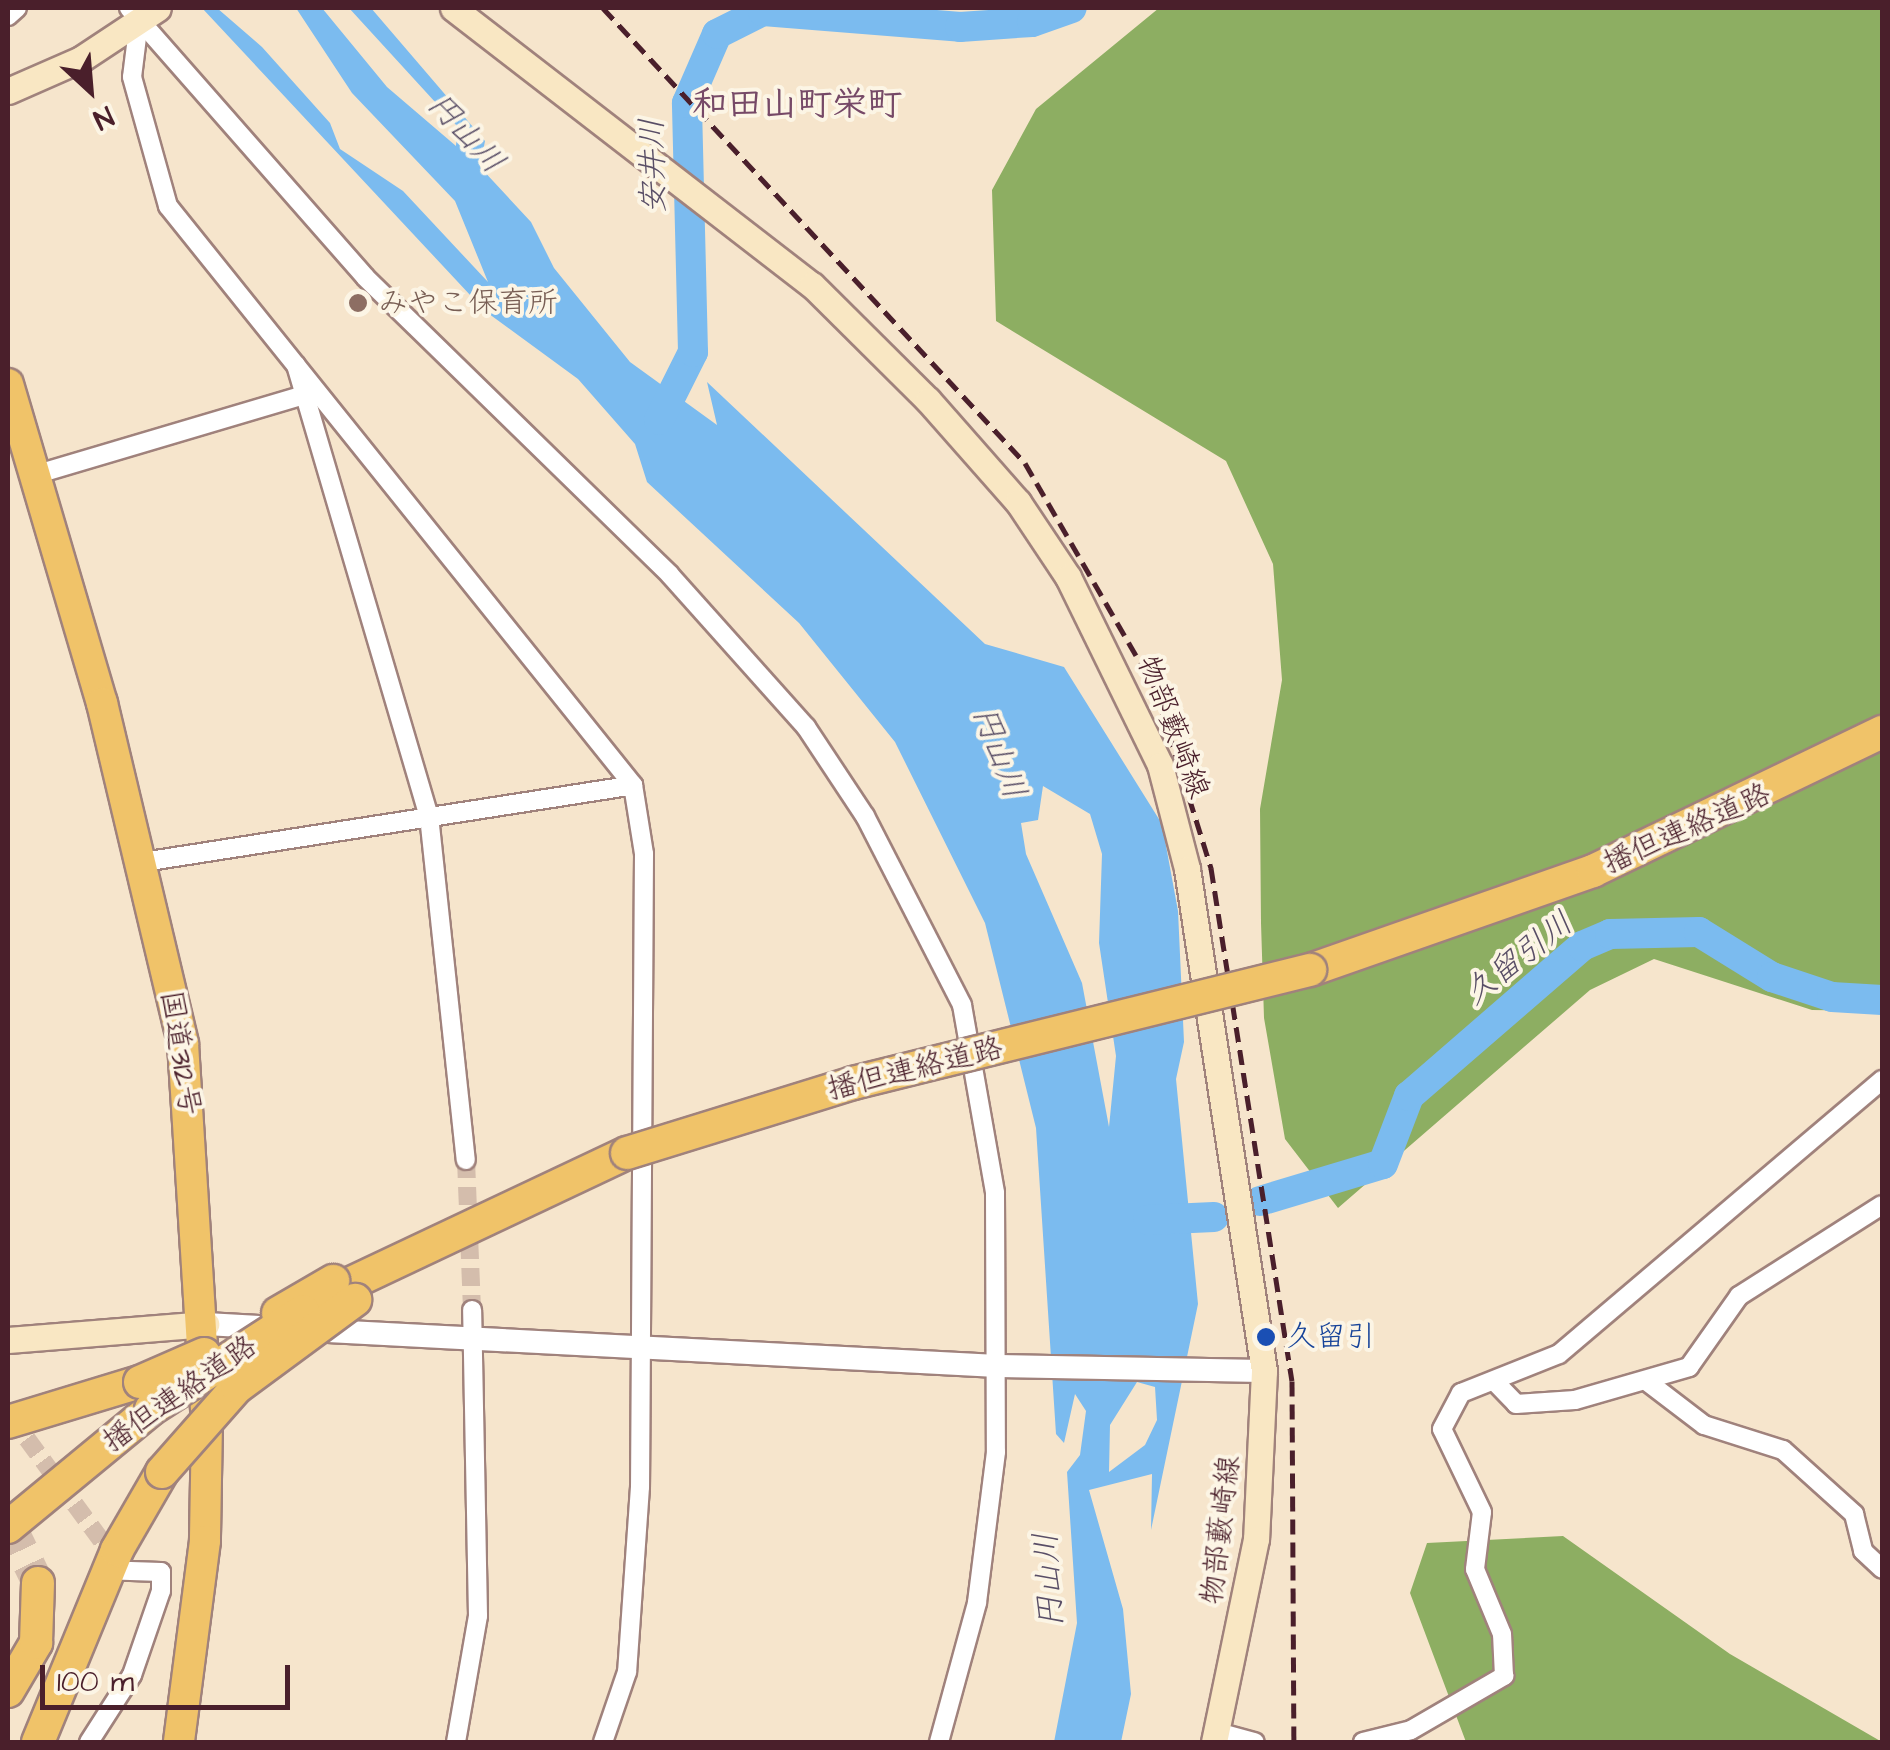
<!DOCTYPE html>
<html>
<head>
<meta charset="utf-8">
<style>
  body { margin:0 }
  #map { position:relative; width:1890px; height:1750px; overflow:hidden; background:#f6e5cc; font-family:"Architects Daughter","Klee One",sans-serif }
  div>[style] { position:absolute }
  .forest>* { inset:0; background:#8dae62 }
  .water>* { inset:0; background:#7bbbef }
  .river>* { height:30px; margin:-15px; padding:0 15px; transform-origin:15px; border-radius:15px; background:#7bbbef }
  .minor-tunnel>* { height:18px; margin-top:-9px; transform-origin:0; background:repeating-linear-gradient(90deg,#d4bdac 0 18px,transparent 0 27px) }
  .motorway-tunnel>* { height:32px; margin-top:-16px; transform-origin:0; background:repeating-linear-gradient(90deg,#d4bdac 0 32px,transparent 0 48px) }
  .roads { filter:drop-shadow(2px 0 #a0827c) drop-shadow(-2px 0 #a0827c) drop-shadow(0 2px #a0827c) drop-shadow(0 -2px #a0827c) }
  .minor>* { height:18px; margin:-9px; padding:0 9px; transform-origin:9px; border-radius:9px; background:#fff }
  .tertiary>* { height:22px; margin:-11px; padding:0 11px; transform-origin:11px; border-radius:11px; background:#fff }
  .secondary>* { height:25px; margin:-12.5px; padding:0 12.5px; transform-origin:12.5px; border-radius:12.5px; background:#f9e7c3 }
  .trunk>* { height:30px; margin:-15px; padding:0 15px; transform-origin:15px; border-radius:15px; background:#f0c369 }
  .motorway>* { height:32px; margin:-16px; padding:0 16px; transform-origin:16px; border-radius:16px; background:#f0c369 }
  .rail>* { height:5px; margin-top:-2.5px; transform-origin:0; background:repeating-linear-gradient(90deg,#4a1f2b 0 15px,transparent 0 23px) }
  .bridges { filter:drop-shadow(2px 0 #a0827c) drop-shadow(-2px 0 #a0827c) drop-shadow(0 2px #a0827c) drop-shadow(0 -2px #a0827c) }
  .motorway-bridge>* { height:32px; margin:-16px; padding:0 16px; transform-origin:16px; border-radius:16px; background:#f0c369 }
  .dots>* { width:28px; height:28px; translate:-50% -50%; box-sizing:border-box; border:5px solid #fcf5e5; border-radius:50% }
  span { translate:-50% -50%; white-space:nowrap; text-align:center; line-height:1.15; -webkit-text-stroke:8px #fcf5e5; paint-order:stroke }
  .education-label { font-size:30px; color:#785e54 }
  .left { translate:0 -50%; text-align:left }
  .street-label { font-size:30px; color:#4a1f2b }
  .transit-label { font-size:30px; color:#164399 }
  .water-label { font-size:32px; color:#594e66; font-style:italic }
  .quarter-label { font-size:35px; color:#764967; font-weight:700 }
  .frame { position:absolute; inset:0; border:10px solid #4a1f2b; pointer-events:none }
  .north { position:absolute; left:40px; top:40px; width:100px; height:100px; -webkit-text-stroke:8px #fcf5e5; paint-order:stroke; rotate:154deg; font-size:28px; font-weight:700; line-height:40px; text-align:center; color:#4a1f2b }
  .north::after { content:''; display:block; margin:auto; width:35px; height:45px; background:#4a1f2b; clip-path:polygon(50% 0,100% 100%,50% 72%,0 100%) }
  .scale { position:absolute; left:40px; top:1665px; width:250px; height:45px; box-sizing:border-box; border:5px solid #4a1f2b; border-top:0; padding-left:12px; font-size:30px; line-height:35px; white-space:nowrap; color:#4a1f2b; -webkit-text-stroke:8px #fcf5e5; paint-order:stroke }
</style>
</head>
<body>
<div id="map">
  <div class="forest">
    <i style="clip-path:polygon(1159px 8px,1882px 8px,1882px 996px,1873px 1011px,1812px 1010px,1654px 959px,1590px 990px,1338px 1208px,1285px 1139px,1264px 1018px,1261px 923px,1260px 809px,1282px 680px,1273px 564px,1226px 461px,996px 321px,992px 190px,1036px 109px)"></i>
    <i style="clip-path:polygon(1563px 1536px,1730px 1654px,1882px 1742px,1466px 1742px,1410px 1593px,1427px 1543px)"></i>
  </div>
  <div class="water">
    <i style="clip-path:polygon(evenodd,202px 8px,217px 8px,262px 47px,330px 123px,340px 149px,403px 191px,488px 282px,455px 201px,352px 93px,296px 8px,322px 8px,387px 87px,456px 146px,457px 126px,349px 8px,371px 8px,485px 141px,480px 167px,531px 222px,554px 268px,630px 362px,717px 425px,707px 382px,985px 644px,1064px 667px,1162px 824px,1178px 911px,1184px 1042px,1176px 1079px,1198px 1304px,1151px 1530px,1152px 1474px,1089px 1490px,1123px 1609px,1131px 1694px,1121px 1742px,1054px 1742px,1077px 1623px,1067px 1472px,1080px 1455px,1086px 1411px,1075px 1394px,1064px 1443px,1056px 1434px,1036px 1128px,985px 923px,895px 742px,799px 623px,647px 482px,635px 444px,578px 379px,485px 311px,202px 8px,1043px 786px,1090px 814px,1102px 854px,1099px 943px,1116px 1056px,1109px 1127px,1082px 983px,1026px 854px,1021px 823px,1038px 820px,1043px 786px,202px 8px,1137px 1382px,1155px 1387px,1157px 1420px,1145px 1445px,1109px 1472px,1110px 1425px,1137px 1382px)"></i>
  </div>
  <div class="river">
    <i style="left:659px;top:420px;width:76px;rotate:-63.4deg"></i>
    <i style="left:693px;top:352px;width:249px;rotate:-91.4deg"></i>
    <i style="left:687px;top:103px;width:75px;rotate:-66.5deg"></i>
    <i style="left:717px;top:34px;width:51px;rotate:-26.6deg"></i>
    <i style="left:763px;top:11px;width:198px;rotate:4.6deg"></i>
    <i style="left:960px;top:27px;width:72px;rotate:-4deg"></i>
    <i style="left:1032px;top:22px;width:42px;rotate:-19.3deg"></i>
    <i style="left:1260px;top:1201px;width:128px;rotate:-16.7deg"></i>
    <i style="left:1383px;top:1164px;width:73px;rotate:-69.1deg"></i>
    <i style="left:1409px;top:1096px;width:229px;rotate:-40.9deg"></i>
    <i style="left:1582px;top:946px;width:30px;rotate:-23deg"></i>
    <i style="left:1610px;top:934px;width:89px;rotate:-1.3deg"></i>
    <i style="left:1699px;top:932px;width:86px;rotate:31.7deg"></i>
    <i style="left:1772px;top:977px;width:63px;rotate:18.4deg"></i>
    <i style="left:1832px;top:997px;width:50px;rotate:3.4deg"></i>
    <i style="left:1148px;top:1220px;width:66px;rotate:-2.6deg"></i>
  </div>
  <div class="minor-tunnel">
    <i style="left:466px;top:1160px;width:150px;rotate:87.7deg"></i>
    <i style="left:11px;top:1417px;width:180px;rotate:53.8deg"></i>
  </div>
  <div class="motorway-tunnel">
    <i style="left:8px;top:1521px;width:69px;rotate:64.2deg"></i>
  </div>
  <div class="roads">
    <div class="minor">
      <i style="left:129px;top:8px;width:358px;rotate:48.7deg"></i>
      <i style="left:365px;top:277px;width:426px;rotate:44.3deg"></i>
      <i style="left:670px;top:575px;width:204px;rotate:48.2deg"></i>
      <i style="left:806px;top:727px;width:107px;rotate:56.5deg"></i>
      <i style="left:865px;top:816px;width:212px;rotate:62.8deg"></i>
      <i style="left:962px;top:1005px;width:191px;rotate:80deg"></i>
      <i style="left:995px;top:1193px;width:259px;rotate:89.8deg"></i>
      <i style="left:996px;top:1452px;width:152px;rotate:97.2deg"></i>
      <i style="left:977px;top:1603px;width:144px;rotate:105.3deg"></i>
      <i style="left:8px;top:16px;width:12px;rotate:-42deg"></i>
      <i style="left:139px;top:21px;width:56px;rotate:97.1deg"></i>
      <i style="left:132px;top:77px;width:134px;rotate:74.4deg"></i>
      <i style="left:168px;top:206px;width:743px;rotate:51.23deg"></i>
      <i style="left:633px;top:785px;width:70px;rotate:80.9deg"></i>
      <i style="left:644px;top:854px;width:633px;rotate:90.36deg"></i>
      <i style="left:640px;top:1487px;width:185px;rotate:94deg"></i>
      <i style="left:627px;top:1672px;width:74px;rotate:108.9deg"></i>
      <i style="left:296px;top:365px;width:470px;rotate:73.6deg"></i>
      <i style="left:429px;top:816px;width:346px;rotate:83.9deg"></i>
      <i style="left:34px;top:475px;width:282px;rotate:-16.5deg"></i>
      <i style="left:143px;top:862px;width:496px;rotate:-8.9deg"></i>
      <i style="left:1496px;top:1383px;width:29px;rotate:46deg"></i>
      <i style="left:1516px;top:1404px;width:59px;rotate:-3.9deg"></i>
      <i style="left:1575px;top:1400px;width:119px;rotate:-16.1deg"></i>
      <i style="left:1689px;top:1367px;width:87px;rotate:-54.8deg"></i>
      <i style="left:1739px;top:1296px;width:169px;rotate:-32.5deg"></i>
      <i style="left:1649px;top:1383px;width:69px;rotate:37.4deg"></i>
      <i style="left:1704px;top:1425px;width:83px;rotate:17.6deg"></i>
      <i style="left:1783px;top:1450px;width:96px;rotate:42deg"></i>
      <i style="left:1854px;top:1514px;width:38px;rotate:76deg"></i>
      <i style="left:1863px;top:1551px;width:26px;rotate:43deg"></i>
      <i style="left:1217px;top:1732px;width:39px;rotate:15deg"></i>
      <i style="left:89px;top:1742px;width:80px;rotate:-57.3deg"></i>
      <i style="left:132px;top:1675px;width:89px;rotate:-71deg"></i>
      <i style="left:161px;top:1591px;width:19px;rotate:-90deg"></i>
      <i style="left:161px;top:1572px;width:38px;rotate:-178deg"></i>
      <i style="left:456px;top:1742px;width:128px;rotate:-80.1deg"></i>
      <i style="left:478px;top:1616px;width:306px;rotate:-91.1deg"></i>
      <i style="left:1363px;top:1742px;width:49px;rotate:-14deg"></i>
      <i style="left:1411px;top:1730px;width:108px;rotate:-30.1deg"></i>
      <i style="left:1504px;top:1676px;width:42px;rotate:-92.7deg"></i>
      <i style="left:1502px;top:1634px;width:70px;rotate:-112.6deg"></i>
      <i style="left:1475px;top:1569px;width:57px;rotate:-83deg"></i>
      <i style="left:1482px;top:1512px;width:92px;rotate:-115.7deg"></i>
      <i style="left:1442px;top:1429px;width:41px;rotate:-62.2deg"></i>
      <i style="left:1461px;top:1393px;width:105px;rotate:-21.7deg"></i>
      <i style="left:1559px;top:1354px;width:424px;rotate:-40.3deg"></i>
    </div>
    <div class="tertiary">
      <i style="left:206px;top:1324px;width:71px;rotate:3.2deg"></i>
      <i style="left:309px;top:1330px;width:689px;rotate:3deg"></i>
      <i style="left:997px;top:1366px;width:267px;rotate:1.1deg"></i>
    </div>
    <div class="secondary">
      <i style="left:453px;top:8px;width:453px;rotate:37.7deg"></i>
      <i style="left:812px;top:285px;width:163px;rotate:44.8deg"></i>
      <i style="left:928px;top:400px;width:136px;rotate:48.6deg"></i>
      <i style="left:1018px;top:502px;width:90px;rotate:56.3deg"></i>
      <i style="left:1068px;top:577px;width:209px;rotate:63.9deg"></i>
      <i style="left:1160px;top:765px;width:107px;rotate:75.4deg"></i>
      <i style="left:1187px;top:869px;width:508px;rotate:81.28deg"></i>
      <i style="left:1264px;top:1371px;width:168px;rotate:92.7deg"></i>
      <i style="left:1256px;top:1539px;width:207px;rotate:101.7deg"></i>
      <i style="left:8px;top:91px;width:80px;rotate:-23.7deg"></i>
      <i style="left:81px;top:59px;width:92px;rotate:-33.5deg"></i>
      <i style="left:8px;top:1340px;width:199px;rotate:-4.6deg"></i>
    </div>
    <div class="trunk">
      <i style="left:8px;top:384px;width:333px;rotate:73.6deg"></i>
      <i style="left:102px;top:703px;width:350px;rotate:76.6deg"></i>
      <i style="left:183px;top:1044px;width:379px;rotate:86.4deg"></i>
      <i style="left:207px;top:1422px;width:119px;rotate:91deg"></i>
      <i style="left:205px;top:1541px;width:203px;rotate:97.4deg"></i>
    </div>
    <div class="motorway">
      <i style="left:1310px;top:970px;width:300px;rotate:-19.3deg"></i>
      <i style="left:1593px;top:871px;width:321px;rotate:-25.7deg"></i>
      <i style="left:341px;top:1288px;width:316px;rotate:-25.3deg"></i>
      <i style="left:8px;top:1422px;width:138px;rotate:-16.9deg"></i>
      <i style="left:8px;top:1527px;width:185px;rotate:-39.5deg"></i>
      <i style="left:8px;top:1691px;width:56px;rotate:-59.7deg"></i>
      <i style="left:36px;top:1643px;width:60px;rotate:-88.1deg"></i>
      <i style="left:38px;top:1742px;width:208px;rotate:-67.6deg"></i>
      <i style="left:117px;top:1550px;width:90px;rotate:-60deg"></i>
    </div>
  </div>
  <div class="rail">
    <i style="left:603px;top:8px;width:621px;rotate:47.15deg"></i>
    <i style="left:1025px;top:463px;width:260px;rotate:60deg"></i>
    <i style="left:1155px;top:688px;width:189px;rotate:72.7deg"></i>
    <i style="left:1211px;top:868px;width:519px;rotate:81.03deg"></i>
    <i style="left:1292px;top:1381px;width:361px;rotate:89.7deg"></i>
  </div>
  <div class="bridges">
    <div class="motorway-bridge">
      <i style="left:627px;top:1153px;width:237px;rotate:-17.2deg"></i>
      <i style="left:853px;top:1083px;width:471px;rotate:-13.9deg"></i>
      <i style="left:278px;top:1313px;width:64px;rotate:-30.2deg"></i>
      <i style="left:140px;top:1382px;width:70px;rotate:-23.6deg"></i>
      <i style="left:151px;top:1409px;width:181px;rotate:-32.8deg"></i>
      <i style="left:162px;top:1472px;width:113px;rotate:-48.6deg"></i>
      <i style="left:237px;top:1387px;width:147px;rotate:-36.4deg"></i>
    </div>
  </div>
  <div class="dots">
    <i style="left:358px;top:303px;background:#8d6e63"></i>
    <i style="left:1266px;top:1337px;background:#1a4fb4"></i>
  </div>
  <div class="education-label">
    <span class="left" style="left:378px;top:303px">みやこ保育所</span>
  </div>
  <div class="street-label">
    <span style="left:1173px;top:727px;rotate:69deg">物部藪崎線</span>
    <span style="left:1687px;top:829px;rotate:-24deg">播但連絡道路</span>
    <span style="left:180px;top:1053px;rotate:81deg">国道312号</span>
    <span style="left:915px;top:1069px;rotate:-14deg">播但連絡道路</span>
    <span style="left:180px;top:1394px;rotate:-35deg">播但連絡道路</span>
    <span style="left:1221px;top:1530px;rotate:-83deg">物部藪崎線</span>
  </div>
  <div class="transit-label">
    <span class="left" style="left:1286px;top:1337px">久留引</span>
  </div>
  <div class="water-label">
    <span style="left:465px;top:134px;rotate:47deg">円山川</span>
    <span style="left:654px;top:166px;rotate:-91deg">安井川</span>
    <span style="left:998px;top:753px;rotate:69deg">円山川</span>
    <span style="left:1519px;top:959px;rotate:-38deg">久留引川</span>
    <span style="left:1050px;top:1580px;rotate:-94deg">円山川</span>
  </div>
  <div class="quarter-label">
    <span style="left:797px;top:105px">和田山町栄町</span>
  </div>
  <div class="frame"></div>
  <div class="north">N</div>
  <div class="scale">100 m</div>
</div>
</body>
</html>
